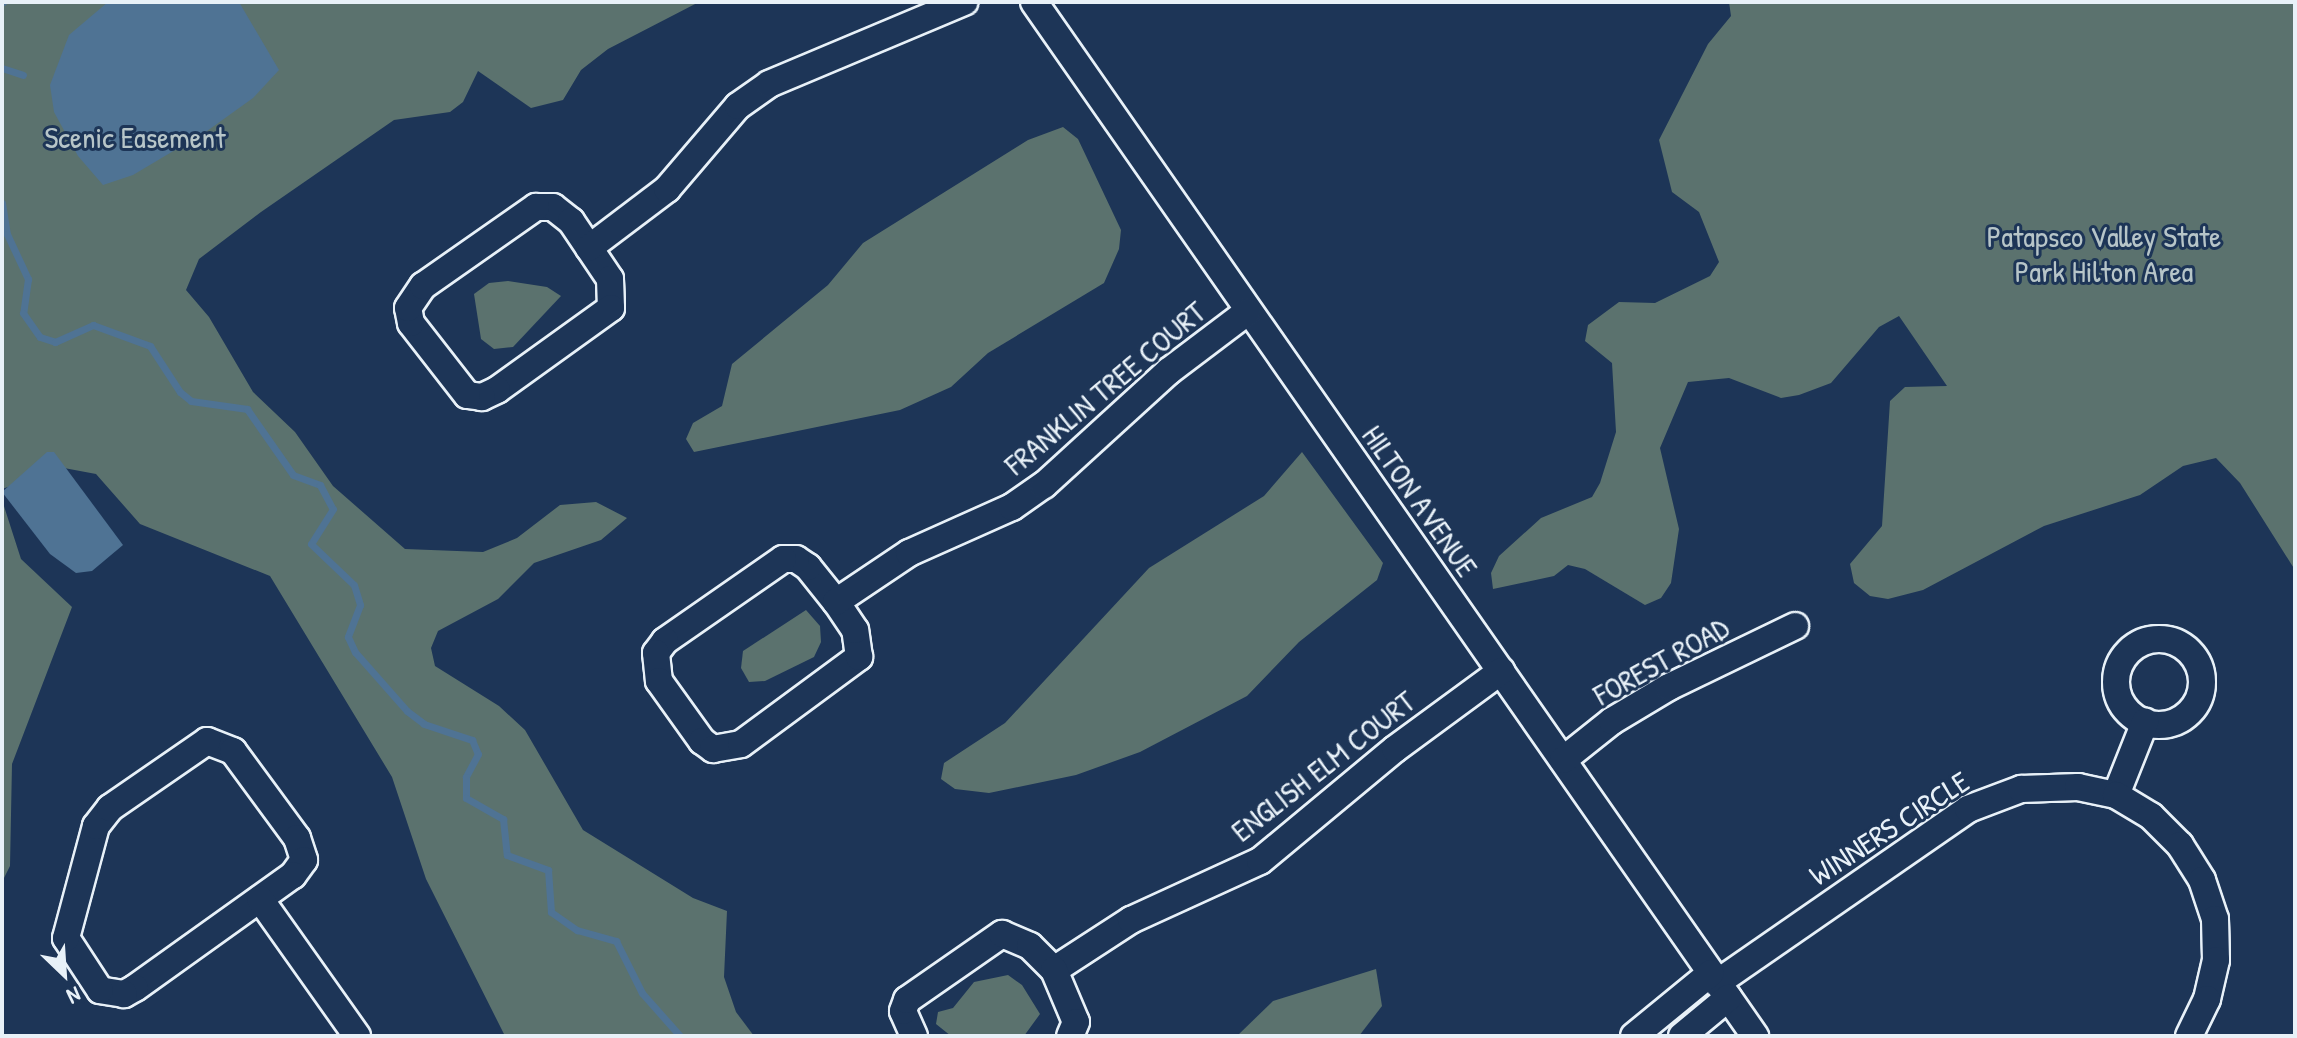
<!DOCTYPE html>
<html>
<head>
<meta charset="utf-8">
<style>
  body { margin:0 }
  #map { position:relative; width:2297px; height:1038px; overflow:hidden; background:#1d3557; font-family:"Patrick Hand",sans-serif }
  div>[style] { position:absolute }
  .green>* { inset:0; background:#5b726e }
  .water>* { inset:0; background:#4f7394 }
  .stream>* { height:7px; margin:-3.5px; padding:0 3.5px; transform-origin:3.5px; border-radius:3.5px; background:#4f7394 }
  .roads { filter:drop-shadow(2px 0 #e8f1f8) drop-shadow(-2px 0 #e8f1f8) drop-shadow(0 2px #e8f1f8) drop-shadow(0 -2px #e8f1f8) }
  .minor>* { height:26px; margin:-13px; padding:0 13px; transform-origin:13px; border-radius:13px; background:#1d3557 }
  .minor>.ring { margin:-13px; padding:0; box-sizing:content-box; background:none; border:26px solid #1d3557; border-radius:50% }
  span { translate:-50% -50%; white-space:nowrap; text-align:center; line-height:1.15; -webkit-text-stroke:6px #1d3557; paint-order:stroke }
  .park-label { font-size:30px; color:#b7c5c8 }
  .street-label { font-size:30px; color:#e8f1f8 }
  .frame { position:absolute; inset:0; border:4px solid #e8f1f8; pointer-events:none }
  .north { position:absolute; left:24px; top:934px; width:80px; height:80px; -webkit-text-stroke:6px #1d3557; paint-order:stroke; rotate:155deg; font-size:22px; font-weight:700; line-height:32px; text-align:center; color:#e8f1f8 }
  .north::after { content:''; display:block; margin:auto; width:28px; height:36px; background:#e8f1f8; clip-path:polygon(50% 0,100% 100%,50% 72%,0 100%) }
</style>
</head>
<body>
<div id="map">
  <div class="green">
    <i style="clip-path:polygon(2px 2px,699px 2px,608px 49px,581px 70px,563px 100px,531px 108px,478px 71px,463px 102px,450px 112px,394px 120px,261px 212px,199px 259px,186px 290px,209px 317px,253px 392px,295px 432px,333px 486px,405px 549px,483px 552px,517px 538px,560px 505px,596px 502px,627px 518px,601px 540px,534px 563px,498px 599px,438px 631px,431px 648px,435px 666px,499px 706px,525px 730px,583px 830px,693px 898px,727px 911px,724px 977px,736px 1012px,754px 1036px,505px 1036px,426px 879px,392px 777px,270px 576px,140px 524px,96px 474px,64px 468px,2px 489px)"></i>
    <i style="clip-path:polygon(1729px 2px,2295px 2px,2295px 570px,2240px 483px,2216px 458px,2183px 466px,2140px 495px,2044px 526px,1923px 590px,1888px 599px,1870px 596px,1854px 583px,1850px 564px,1882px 526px,1890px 401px,1905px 387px,1947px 386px,1899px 316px,1879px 327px,1831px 383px,1799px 395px,1781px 398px,1729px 378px,1688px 382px,1660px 448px,1679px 529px,1671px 583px,1661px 598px,1645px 605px,1585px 569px,1568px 565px,1554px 576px,1493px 589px,1491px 573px,1499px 556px,1541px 518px,1592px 497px,1600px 483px,1616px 432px,1612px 363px,1585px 341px,1588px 325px,1619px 302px,1655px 303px,1710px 276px,1719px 262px,1699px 212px,1672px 192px,1659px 140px,1708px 44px,1731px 16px)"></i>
    <i style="clip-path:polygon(1063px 127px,1078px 139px,1121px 230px,1119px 249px,1104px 283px,988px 353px,951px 387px,900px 410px,694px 452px,686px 439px,693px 423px,722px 406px,732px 364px,828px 285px,863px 243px,1028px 140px)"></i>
    <i style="clip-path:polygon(508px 281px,547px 287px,561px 296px,513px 347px,494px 349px,481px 339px,474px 294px,489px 283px)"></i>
    <i style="clip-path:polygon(1302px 452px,1383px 563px,1377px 580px,1299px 642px,1247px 696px,1140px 752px,1076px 775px,989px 793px,955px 789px,941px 779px,944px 763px,1005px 723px,1149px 568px,1264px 496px)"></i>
    <i style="clip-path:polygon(2px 500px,21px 559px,72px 607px,12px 764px,10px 866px,2px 882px)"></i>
    <i style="clip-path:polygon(806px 610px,820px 626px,821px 642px,814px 657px,765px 681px,749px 682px,741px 668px,743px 651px)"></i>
    <i style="clip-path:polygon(1376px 969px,1382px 1006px,1359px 1036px,1237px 1036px,1273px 1001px)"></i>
    <i style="clip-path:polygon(1008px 975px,1022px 985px,1040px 1014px,1024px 1036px,951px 1036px,936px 1024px,938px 1012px,953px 1008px,974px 982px)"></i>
  </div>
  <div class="water">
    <i style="clip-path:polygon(108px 2px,239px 2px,279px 70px,253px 98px,207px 131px,133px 175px,103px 185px,78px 156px,54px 112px,50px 85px,69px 35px)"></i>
    <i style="clip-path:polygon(47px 452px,54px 452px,123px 545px,92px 571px,76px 573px,50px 554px,2px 492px)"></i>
  </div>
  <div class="stream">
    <i style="left:2px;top:2px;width:1px"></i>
    <i style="left:2px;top:68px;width:22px;rotate:18deg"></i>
    <i style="left:2px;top:203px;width:31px;rotate:81deg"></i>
    <i style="left:7px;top:234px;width:50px;rotate:65deg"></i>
    <i style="left:28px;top:279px;width:34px;rotate:98deg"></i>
    <i style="left:23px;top:313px;width:29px;rotate:55deg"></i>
    <i style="left:40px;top:337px;width:16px;rotate:18deg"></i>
    <i style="left:55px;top:342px;width:42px;rotate:-24.1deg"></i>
    <i style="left:93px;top:325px;width:61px;rotate:20.2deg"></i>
    <i style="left:150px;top:346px;width:55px;rotate:56.9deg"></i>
    <i style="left:180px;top:392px;width:14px;rotate:39deg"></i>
    <i style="left:191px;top:401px;width:57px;rotate:8.1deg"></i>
    <i style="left:247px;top:409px;width:80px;rotate:55.1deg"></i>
    <i style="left:293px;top:475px;width:29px;rotate:20deg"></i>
    <i style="left:320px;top:485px;width:27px;rotate:62deg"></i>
    <i style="left:333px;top:509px;width:41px;rotate:122.2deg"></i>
    <i style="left:311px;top:544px;width:59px;rotate:43.6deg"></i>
    <i style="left:354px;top:585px;width:21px;rotate:73deg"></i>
    <i style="left:360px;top:605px;width:34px;rotate:111deg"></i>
    <i style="left:348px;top:637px;width:17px;rotate:65deg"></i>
    <i style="left:355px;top:652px;width:79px;rotate:48.6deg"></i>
    <i style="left:407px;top:711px;width:21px;rotate:37deg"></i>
    <i style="left:424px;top:724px;width:51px;rotate:18.4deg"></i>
    <i style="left:472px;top:740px;width:15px;rotate:67deg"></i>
    <i style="left:478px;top:754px;width:26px;rotate:118deg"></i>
    <i style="left:466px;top:777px;width:21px;rotate:90deg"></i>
    <i style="left:466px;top:798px;width:43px;rotate:29.6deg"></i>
    <i style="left:503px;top:819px;width:36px;rotate:84deg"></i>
    <i style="left:507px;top:855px;width:44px;rotate:20.1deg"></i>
    <i style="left:548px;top:870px;width:42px;rotate:85.9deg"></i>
    <i style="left:551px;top:912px;width:32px;rotate:35deg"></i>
    <i style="left:577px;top:930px;width:41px;rotate:15.8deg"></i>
    <i style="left:616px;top:941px;width:58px;rotate:63.4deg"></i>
    <i style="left:642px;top:993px;width:57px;rotate:48.5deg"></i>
  </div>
  <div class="roads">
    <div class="minor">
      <i style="left:1034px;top:2px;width:1261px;rotate:55.11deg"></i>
      <i style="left:536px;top:207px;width:17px"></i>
      <i style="left:553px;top:207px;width:23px;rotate:38deg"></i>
      <i style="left:571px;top:221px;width:70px;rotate:56.1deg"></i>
      <i style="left:610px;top:279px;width:29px;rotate:88deg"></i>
      <i style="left:611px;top:308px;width:140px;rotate:144.3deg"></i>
      <i style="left:497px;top:390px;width:17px;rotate:155deg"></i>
      <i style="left:482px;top:397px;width:15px;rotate:-172deg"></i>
      <i style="left:467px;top:395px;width:91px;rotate:-127.9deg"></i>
      <i style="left:411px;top:323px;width:15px;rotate:-101deg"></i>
      <i style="left:408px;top:308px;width:27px;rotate:-56deg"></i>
      <i style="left:423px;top:286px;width:138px;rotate:-35deg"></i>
      <i style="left:589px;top:248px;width:98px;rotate:-37.1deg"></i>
      <i style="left:667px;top:189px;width:109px;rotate:-49.5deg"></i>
      <i style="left:738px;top:106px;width:38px;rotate:-35deg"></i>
      <i style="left:769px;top:84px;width:212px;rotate:-22.8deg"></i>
      <i style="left:836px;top:602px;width:45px;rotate:-128.7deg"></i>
      <i style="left:808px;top:567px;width:14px;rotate:-146deg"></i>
      <i style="left:796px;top:559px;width:13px;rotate:180deg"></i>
      <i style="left:783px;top:559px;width:144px;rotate:145.2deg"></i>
      <i style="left:665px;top:641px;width:15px;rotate:127deg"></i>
      <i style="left:656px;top:653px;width:28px;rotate:84deg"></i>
      <i style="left:659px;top:681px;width:74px;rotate:54.4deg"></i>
      <i style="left:702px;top:741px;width:14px;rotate:36deg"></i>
      <i style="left:713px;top:749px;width:28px;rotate:-10deg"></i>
      <i style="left:741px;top:744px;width:147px;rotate:-36.4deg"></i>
      <i style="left:859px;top:657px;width:27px;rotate:-98deg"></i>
      <i style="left:855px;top:630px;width:34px;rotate:-124deg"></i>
      <i style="left:836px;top:602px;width:88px;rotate:-33.9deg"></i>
      <i style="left:909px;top:553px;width:113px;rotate:-24.1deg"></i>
      <i style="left:1012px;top:507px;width:39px;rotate:-35deg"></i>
      <i style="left:1044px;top:485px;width:169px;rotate:-42.4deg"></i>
      <i style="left:1169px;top:371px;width:98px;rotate:-37.1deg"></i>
      <i class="ring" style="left:2116px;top:639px;width:60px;height:60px"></i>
      <i style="left:207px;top:741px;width:28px;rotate:21deg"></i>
      <i style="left:233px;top:751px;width:108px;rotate:53.7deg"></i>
      <i style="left:297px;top:838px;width:23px;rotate:72deg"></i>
      <i style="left:304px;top:860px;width:19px;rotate:126deg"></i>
      <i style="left:293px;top:875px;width:194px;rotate:144.4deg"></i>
      <i style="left:135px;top:988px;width:13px;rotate:151deg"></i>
      <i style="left:124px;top:994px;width:24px;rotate:-171deg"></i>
      <i style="left:100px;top:990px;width:62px;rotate:-123.2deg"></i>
      <i style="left:66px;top:938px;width:116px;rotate:-75deg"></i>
      <i style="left:96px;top:826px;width:23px;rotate:-52deg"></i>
      <i style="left:110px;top:808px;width:118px;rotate:-34.6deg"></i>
      <i style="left:1563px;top:760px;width:63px;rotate:-38.5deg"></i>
      <i style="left:1612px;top:721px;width:66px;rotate:-30.8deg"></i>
      <i style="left:1669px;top:687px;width:140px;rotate:-25.8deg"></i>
      <i style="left:2116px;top:795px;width:79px;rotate:-68.3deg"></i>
      <i style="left:260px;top:899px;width:168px;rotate:54.7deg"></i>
      <i style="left:1054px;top:970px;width:92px;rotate:-33deg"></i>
      <i style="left:1131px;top:920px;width:142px;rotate:-24.6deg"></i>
      <i style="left:1260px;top:861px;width:175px;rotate:-39.7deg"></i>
      <i style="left:1395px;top:749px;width:132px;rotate:-36.3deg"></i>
      <i style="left:1717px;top:983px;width:305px;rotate:-34.7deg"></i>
      <i style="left:1968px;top:809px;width:57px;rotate:-20.7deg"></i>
      <i style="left:2021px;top:789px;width:57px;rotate:-2deg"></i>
      <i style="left:2078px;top:787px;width:39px;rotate:12deg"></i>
      <i style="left:2116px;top:795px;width:41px;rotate:31deg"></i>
      <i style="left:2151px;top:816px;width:41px;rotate:45deg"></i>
      <i style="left:2180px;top:845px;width:41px;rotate:57.8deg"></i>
      <i style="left:2202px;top:880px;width:41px;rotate:71.6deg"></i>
      <i style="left:2215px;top:919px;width:41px;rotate:88.6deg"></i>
      <i style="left:2216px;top:960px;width:40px;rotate:103deg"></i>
      <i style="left:2207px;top:999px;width:41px;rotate:115.9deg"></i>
      <i style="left:914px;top:1036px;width:27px;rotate:-114deg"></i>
      <i style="left:903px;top:1011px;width:12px;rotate:-70deg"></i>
      <i style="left:907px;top:1000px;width:116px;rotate:-34.8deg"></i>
      <i style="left:1002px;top:934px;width:30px;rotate:23deg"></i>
      <i style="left:1030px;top:946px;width:34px;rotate:45deg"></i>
      <i style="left:1054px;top:970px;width:56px;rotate:67.1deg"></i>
      <i style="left:1076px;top:1022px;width:15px;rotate:113deg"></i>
      <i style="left:1634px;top:1036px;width:99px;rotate:-39.3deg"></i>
      <i style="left:1682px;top:1036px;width:60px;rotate:-39.6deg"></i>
    </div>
  </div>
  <div class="park-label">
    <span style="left:135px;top:137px">Scenic Easement</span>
    <span style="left:2104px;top:253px">Patapsco Valley State<br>Park Hilton Area</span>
  </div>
  <div class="street-label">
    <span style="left:1105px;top:388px;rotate:-40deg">FRANKLIN TREE COURT</span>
    <span style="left:1420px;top:501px;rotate:55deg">HILTON AVENUE</span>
    <span style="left:1661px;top:661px;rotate:-29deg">FOREST ROAD</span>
    <span style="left:1323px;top:766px;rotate:-38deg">ENGLISH ELM COURT</span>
    <span style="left:1889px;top:828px;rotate:-33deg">WINNERS CIRCLE</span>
  </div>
  <div class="frame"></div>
  <div class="north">N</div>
</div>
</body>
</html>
